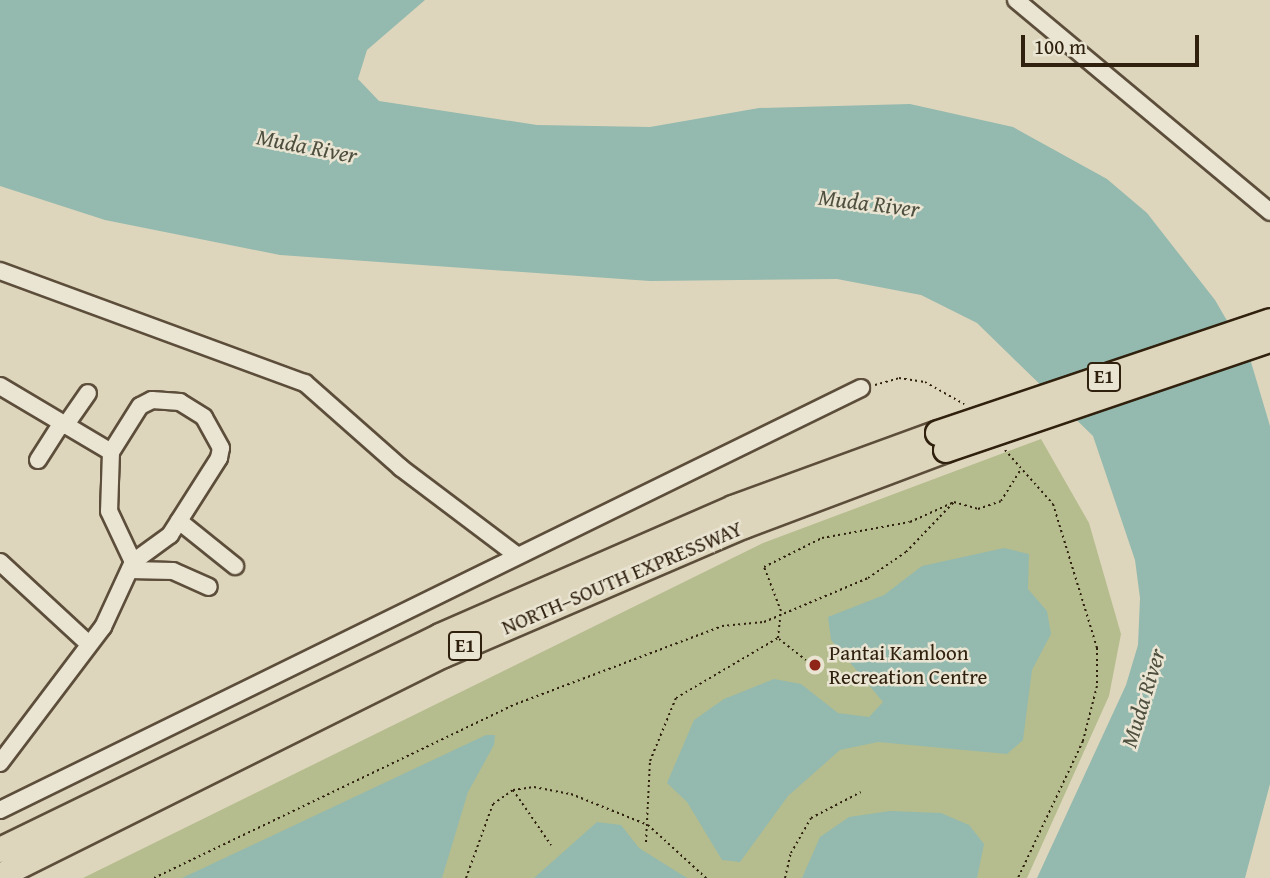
<!DOCTYPE html>
<html>
<head>
<meta charset="utf-8">
<style>
  body { margin:0 }
  #map { position:relative; width:1270px; height:878px; overflow:hidden; background:#ded6bc; font-family:"Gentium Book Plus",serif }
  div>[style] { position:absolute }
  .green>* { inset:0; background:#b5bd8e }
  .water>* { inset:0; background:#94b9ae }
  .path>* { height:2px; margin-top:-1px; transform-origin:0; background:repeating-linear-gradient(90deg,#30210e 0 2px,transparent 0 5.5px) }
  .roads { filter:drop-shadow(2px 0 #5c4e3a) drop-shadow(-2px 0 #5c4e3a) drop-shadow(0 2px #5c4e3a) drop-shadow(0 -2px #5c4e3a) }
  .minor>* { height:16px; margin:-8px; padding:0 8px; transform-origin:8px; border-radius:8px; background:#eae4d3 }
  .highway>* { height:24px; margin:-12px; padding:0 12px; transform-origin:12px; border-radius:12px; background:#ded6bc }
  .bridges { filter:drop-shadow(2px 0 #30210e) drop-shadow(-2px 0 #30210e) drop-shadow(0 2px #30210e) drop-shadow(0 -2px #30210e) }
  .highway-bridge>* { height:24px; margin:-12px; padding:0 12px; transform-origin:12px; border-radius:12px; background:#ded6bc }
  .dots>* { width:19px; height:19px; translate:-50% -50%; box-sizing:border-box; border:4px solid #eae4d3; border-radius:50% }
  span { translate:-50% -50%; white-space:nowrap; text-align:center; line-height:1.15; -webkit-text-stroke:5px #eae4d3; paint-order:stroke }
  .shield-label span { padding:2px 5px; background:#eae4d3; border:2px solid; border-radius:5px; -webkit-text-stroke-width:0 }
  .shield-label { font-size:19px; color:#30210e; font-weight:700 }
  .street-label { font-size:21px; color:#30210e }
  .poi-label { font-size:21px; color:#30210e }
  .left { translate:0 -50%; text-align:left }
  .water-label { font-size:23px; color:#4e4f3e; font-style:italic }
  .scale { position:absolute; left:1021px; top:35px; width:178px; height:32px; box-sizing:border-box; border:4px solid #30210e; border-top:0; padding-left:9px; font-size:21px; line-height:24px; white-space:nowrap; color:#30210e; -webkit-text-stroke:5px #eae4d3; paint-order:stroke }
</style>
</head>
<body>
<div id="map">
  <div class="green">
    <i style="clip-path:polygon(1041px 439px,1089px 523px,1121px 634px,1109px 696px,1027px 878px,83px 878px,763px 543px)"></i>
  </div>
  <div class="water">
    <i style="clip-path:polygon(0 0,425px 0,367px 50px,358px 79px,379px 101px,537px 125px,650px 127px,759px 108px,910px 104px,1013px 127px,1107px 179px,1147px 213px,1215px 300px,1251px 362px,1270px 426px,1270px 784px,1245px 878px,1037px 878px,1126px 685px,1138px 645px,1140px 598px,1135px 560px,1093px 436px,977px 323px,921px 295px,837px 279px,650px 281px,280px 255px,105px 220px,0 186px)"></i>
    <i style="clip-path:polygon(1004px 548px,1029px 554px,1028px 589px,1047px 611px,1051px 634px,1032px 670px,1023px 740px,1007px 754px,878px 742px,840px 750px,788px 796px,740px 862px,722px 860px,687px 802px,667px 783px,694px 720px,724px 699px,774px 679px,801px 684px,838px 713px,869px 717px,883px 702px,831px 640px,828px 617px,884px 595px,922px 566px)"></i>
    <i style="clip-path:polygon(486px 735px,495px 735px,494px 745px,468px 792px,442px 878px,182px 878px)"></i>
    <i style="clip-path:polygon(890px 811px,941px 813px,969px 825px,984px 844px,977px 878px,802px 878px,820px 837px,849px 817px)"></i>
    <i style="clip-path:polygon(597px 822px,621px 825px,639px 848px,687px 878px,534px 878px)"></i>
  </div>
  <div class="path">
    <i style="left:875px;top:385px;width:25px;rotate:-16deg"></i>
    <i style="left:899px;top:378px;width:26px;rotate:9deg"></i>
    <i style="left:925px;top:382px;width:45px;rotate:29.4deg"></i>
    <i style="left:1005px;top:450px;width:72px;rotate:48.4deg"></i>
    <i style="left:1053px;top:504px;width:151px;rotate:73deg"></i>
    <i style="left:1097px;top:648px;width:38px;rotate:90deg"></i>
    <i style="left:1097px;top:686px;width:57px;rotate:104.3deg"></i>
    <i style="left:1083px;top:741px;width:152px;rotate:115.4deg"></i>
    <i style="left:779px;top:639px;width:34px;rotate:38deg"></i>
    <i style="left:513px;top:790px;width:67px;rotate:55.4deg"></i>
    <i style="left:646px;top:842px;width:81px;rotate:-87.2deg"></i>
    <i style="left:650px;top:761px;width:68px;rotate:-67.6deg"></i>
    <i style="left:676px;top:698px;width:118px;rotate:-30.5deg"></i>
    <i style="left:778px;top:638px;width:27px;rotate:-84deg"></i>
    <i style="left:781px;top:611px;width:47px;rotate:-111.1deg"></i>
    <i style="left:764px;top:567px;width:65px;rotate:-26.6deg"></i>
    <i style="left:822px;top:538px;width:89px;rotate:-10.3deg"></i>
    <i style="left:910px;top:522px;width:48px;rotate:-24.4deg"></i>
    <i style="left:954px;top:502px;width:25px;rotate:16deg"></i>
    <i style="left:978px;top:509px;width:24px;rotate:-19deg"></i>
    <i style="left:1001px;top:501px;width:38px;rotate:-58deg"></i>
    <i style="left:154px;top:878px;width:402px;rotate:-25.7deg"></i>
    <i style="left:516px;top:704px;width:220px;rotate:-20.7deg"></i>
    <i style="left:722px;top:626px;width:42px;rotate:-5.4deg"></i>
    <i style="left:764px;top:622px;width:113px;rotate:-22.9deg"></i>
    <i style="left:868px;top:578px;width:46px;rotate:-34.4deg"></i>
    <i style="left:906px;top:552px;width:69px;rotate:-46.2deg"></i>
    <i style="left:466px;top:878px;width:79px;rotate:-70deg"></i>
    <i style="left:493px;top:804px;width:24px;rotate:-35deg"></i>
    <i style="left:513px;top:790px;width:21px;rotate:-8deg"></i>
    <i style="left:534px;top:787px;width:38px;rotate:11deg"></i>
    <i style="left:571px;top:794px;width:83px;rotate:21.9deg"></i>
    <i style="left:648px;top:825px;width:79px;rotate:42.4deg"></i>
    <i style="left:785px;top:878px;width:26px;rotate:-77deg"></i>
    <i style="left:791px;top:853px;width:40px;rotate:-60.3deg"></i>
    <i style="left:811px;top:818px;width:56px;rotate:-27.5deg"></i>
  </div>
  <div class="roads">
    <div class="minor">
      <i style="left:1016px;top:0;width:331px;rotate:39.8deg"></i>
      <i style="left:0;top:271px;width:325px;rotate:20.2deg"></i>
      <i style="left:305px;top:383px;width:128px;rotate:41.5deg"></i>
      <i style="left:401px;top:468px;width:143px;rotate:37deg"></i>
      <i style="left:0;top:386px;width:129px;rotate:30.7deg"></i>
      <i style="left:65px;top:426px;width:40px;rotate:-55.1deg"></i>
      <i style="left:38px;top:460px;width:43px;rotate:-57.4deg"></i>
      <i style="left:179px;top:521px;width:72px;rotate:38.8deg"></i>
      <i style="left:0;top:562px;width:121px;rotate:42.7deg"></i>
      <i style="left:130px;top:570px;width:43px;rotate:1.3deg"></i>
      <i style="left:173px;top:571px;width:39px;rotate:24deg"></i>
      <i style="left:0;top:763px;width:171px;rotate:-52.9deg"></i>
      <i style="left:103px;top:627px;width:72px;rotate:-65.2deg"></i>
      <i style="left:133px;top:562px;width:46px;rotate:-36.1deg"></i>
      <i style="left:170px;top:535px;width:91px;rotate:-57.5deg"></i>
      <i style="left:219px;top:458px;width:10px;rotate:-79deg"></i>
      <i style="left:221px;top:448px;width:35px;rotate:-119deg"></i>
      <i style="left:204px;top:417px;width:28px;rotate:-148deg"></i>
      <i style="left:180px;top:402px;width:28px;rotate:-176deg"></i>
      <i style="left:152px;top:400px;width:13px;rotate:153deg"></i>
      <i style="left:140px;top:406px;width:54px;rotate:122.2deg"></i>
      <i style="left:111px;top:452px;width:59px;rotate:91.9deg"></i>
      <i style="left:109px;top:511px;width:56px;rotate:64.8deg"></i>
      <i style="left:0;top:810px;width:959px;rotate:-26.11deg"></i>
    </div>
    <div class="highway">
      <i style="left:0;top:850px;width:489px;rotate:-25.9deg"></i>
      <i style="left:440px;top:636px;width:320px;rotate:-23.6deg"></i>
      <i style="left:733px;top:508px;width:218px;rotate:-20.1deg"></i>
      <i style="left:0;top:876px;width:496px;rotate:-26.5deg"></i>
      <i style="left:444px;top:655px;width:327px;rotate:-23.3deg"></i>
      <i style="left:744px;top:526px;width:216px;rotate:-20.6deg"></i>
    </div>
  </div>
  <div class="bridges">
    <div class="highway-bridge">
      <i style="left:938px;top:433px;width:350px;rotate:-18.6deg"></i>
      <i style="left:946px;top:450px;width:342px;rotate:-18.8deg"></i>
    </div>
  </div>
  <div class="dots">
    <i style="left:815px;top:665px;background:#8f2418"></i>
  </div>
  <div class="shield-label">
    <span style="left:1104px;top:377px">E1</span>
    <span style="left:465px;top:646px">E1</span>
  </div>
  <div class="street-label">
    <span style="left:622px;top:578px;rotate:-23deg">NORTH–SOUTH EXPRESSWAY</span>
  </div>
  <div class="poi-label">
    <span class="left" style="left:829px;top:665px">Pantai Kamloon<br>Recreation Centre</span>
  </div>
  <div class="water-label">
    <span style="left:307px;top:146px;rotate:11deg">Muda River</span>
    <span style="left:869px;top:203px;rotate:7deg">Muda River</span>
    <span style="left:1143px;top:698px;rotate:-73deg">Muda River</span>
  </div>
  <div class="scale">100 m</div>
</div>
</body>
</html>
